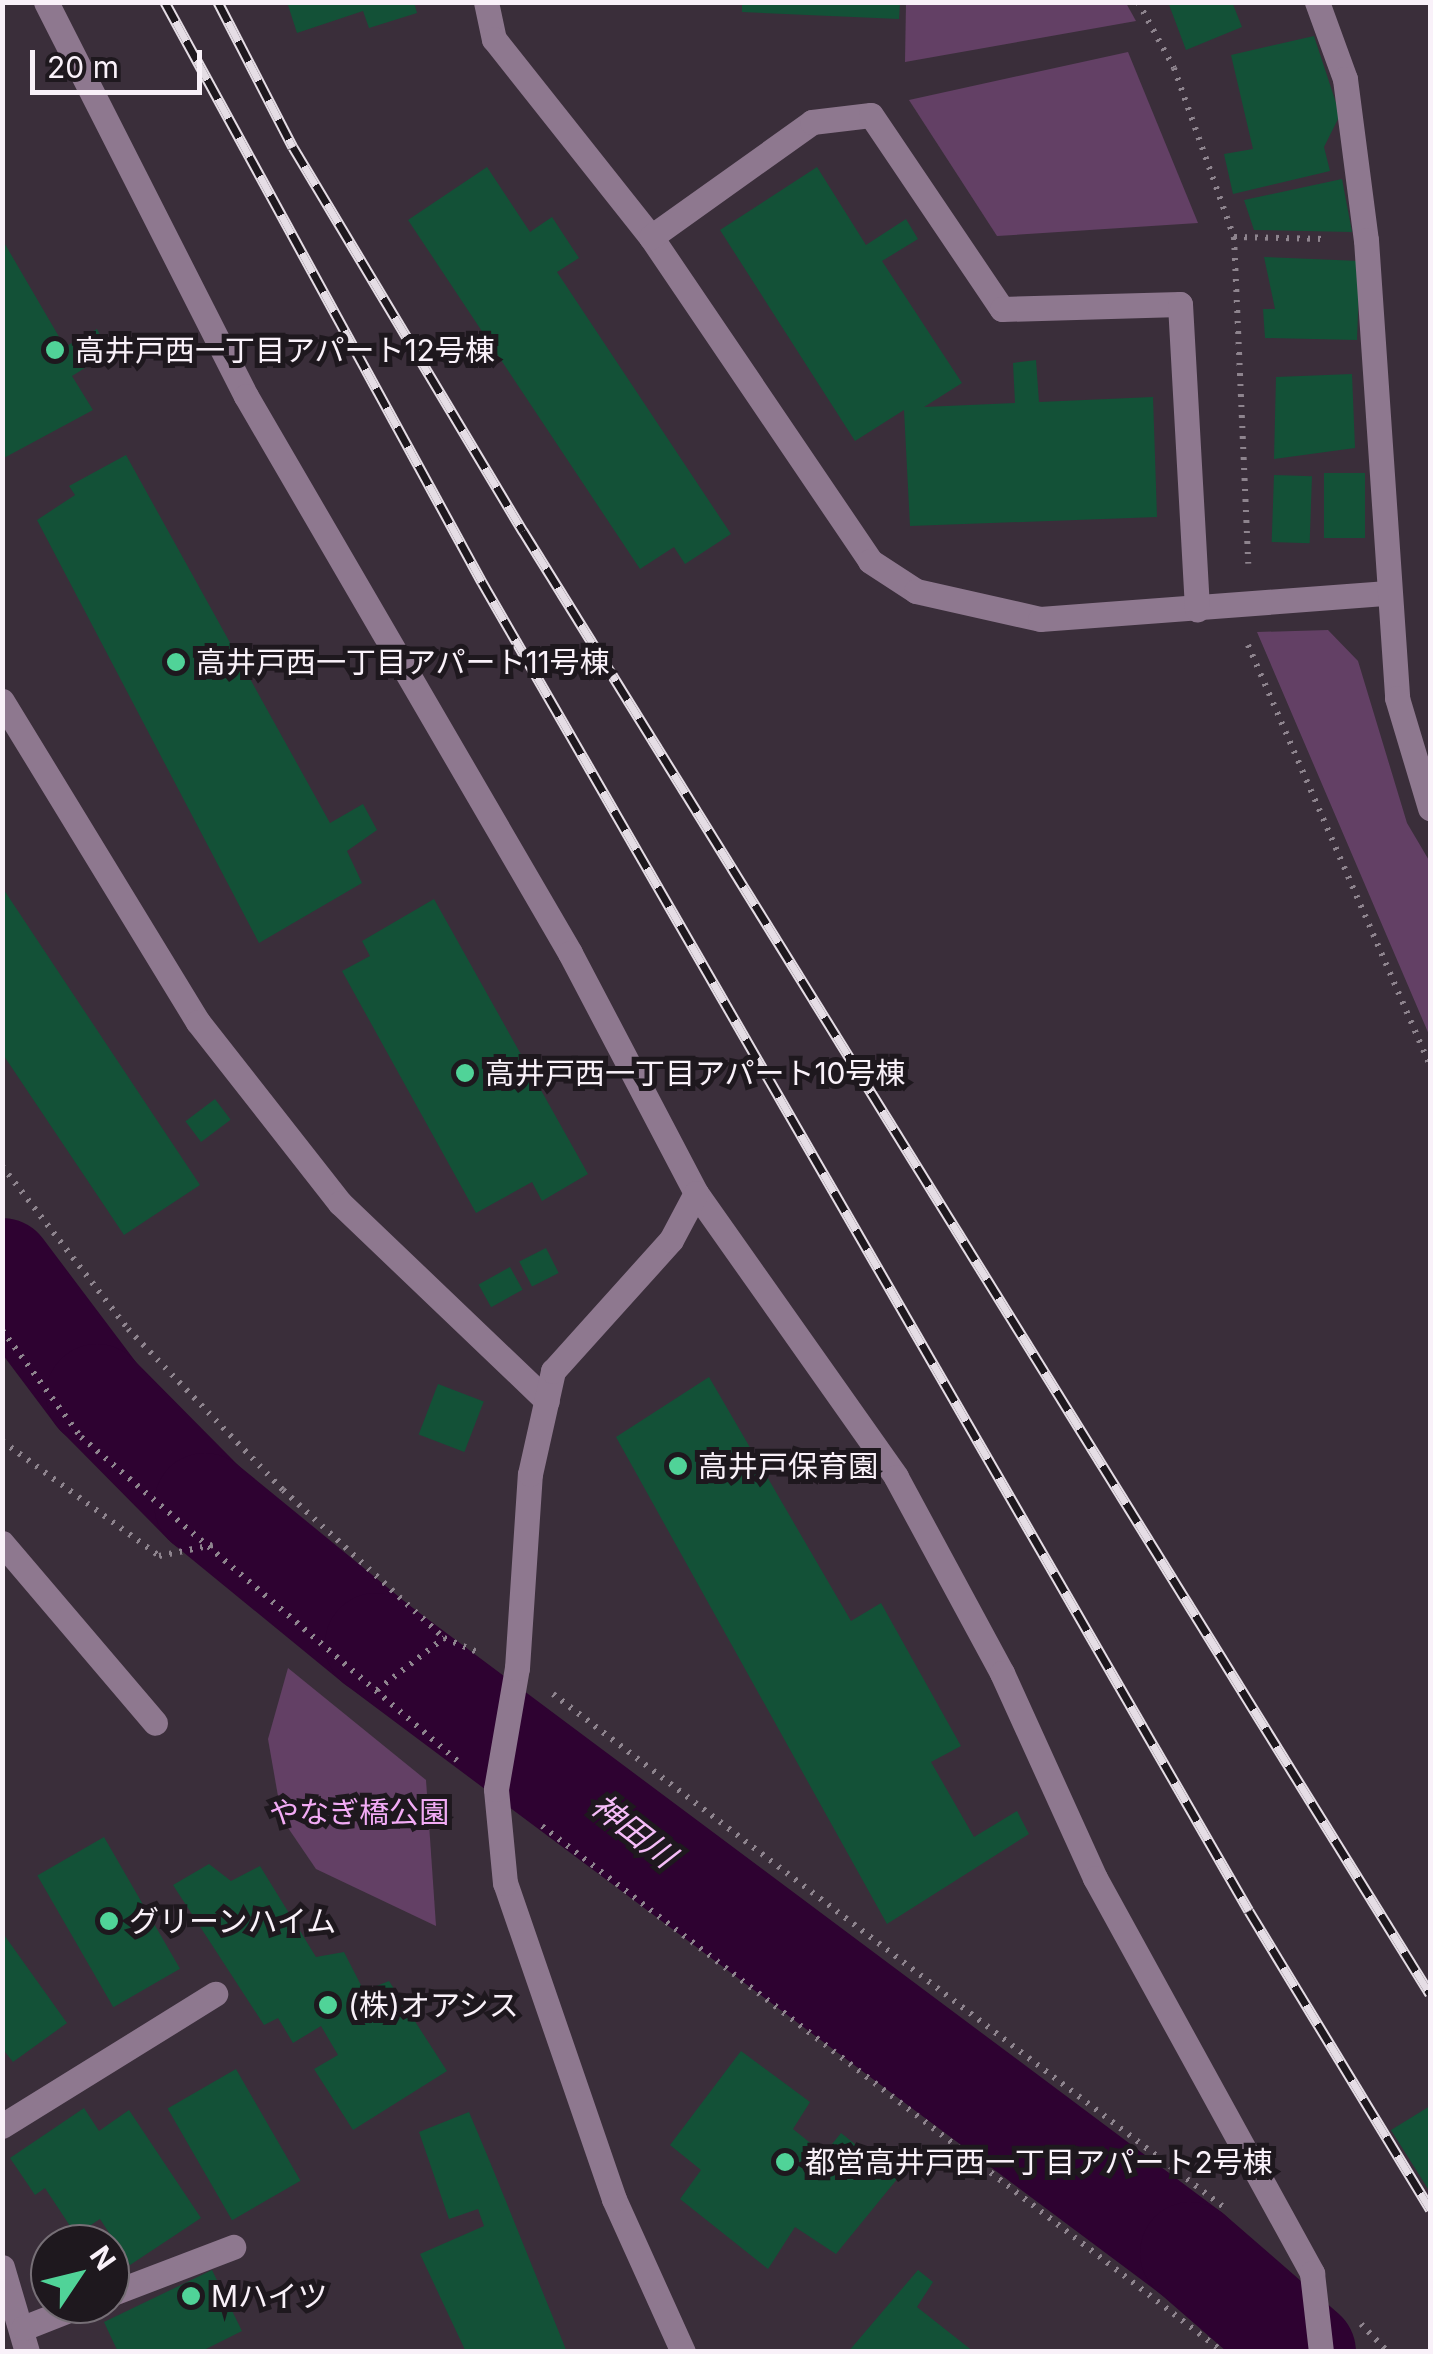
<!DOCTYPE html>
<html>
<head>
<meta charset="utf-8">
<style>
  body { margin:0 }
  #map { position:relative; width:1433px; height:2354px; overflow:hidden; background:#3a2e3a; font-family:Inter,"Noto Sans JP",sans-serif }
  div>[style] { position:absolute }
  .green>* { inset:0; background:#634065 }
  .river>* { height:102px; margin:-51px; padding:0 51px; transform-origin:51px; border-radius:51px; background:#2e0231 }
  .building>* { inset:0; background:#135137; transform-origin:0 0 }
  .path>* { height:6px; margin-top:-3px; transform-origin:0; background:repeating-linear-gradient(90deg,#8e848e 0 2.5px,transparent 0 10.5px) }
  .minor>* { height:25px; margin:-12.5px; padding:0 12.5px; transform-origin:12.5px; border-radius:12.5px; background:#8e788f }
  .rail>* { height:11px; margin-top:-5.5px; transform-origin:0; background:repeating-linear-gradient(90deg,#1e181e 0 22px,#e5dde5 0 44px); box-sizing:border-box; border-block:2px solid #e5dde5 }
  .dots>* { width:28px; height:28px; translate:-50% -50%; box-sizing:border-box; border:5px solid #1e181e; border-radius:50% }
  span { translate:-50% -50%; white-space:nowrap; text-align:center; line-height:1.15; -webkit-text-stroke:10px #1e181e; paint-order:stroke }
  .poi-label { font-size:30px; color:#f9f1f9 }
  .left { translate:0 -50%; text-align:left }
  .park-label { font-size:30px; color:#f2abf5 }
  .water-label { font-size:32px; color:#f4bcf7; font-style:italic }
  .frame { position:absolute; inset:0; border:5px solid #f9f1f9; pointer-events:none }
  .north { position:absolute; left:30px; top:2224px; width:100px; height:100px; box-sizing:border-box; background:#1e181e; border:2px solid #766f76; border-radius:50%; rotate:55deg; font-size:28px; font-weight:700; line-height:40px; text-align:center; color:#f9f1f9 }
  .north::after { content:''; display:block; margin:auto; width:35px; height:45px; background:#50d398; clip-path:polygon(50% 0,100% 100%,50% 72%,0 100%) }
  .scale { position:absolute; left:30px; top:50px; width:172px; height:45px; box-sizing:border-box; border:5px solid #f9f1f9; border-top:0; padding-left:12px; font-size:30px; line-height:35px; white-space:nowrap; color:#f9f1f9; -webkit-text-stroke:8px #1e181e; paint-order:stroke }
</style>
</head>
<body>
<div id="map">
  <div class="green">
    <i style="clip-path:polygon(906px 3px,1126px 3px,1136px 21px,905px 62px)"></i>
    <i style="clip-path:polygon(1128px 52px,1198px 223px,997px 236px,909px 100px)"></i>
    <i style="clip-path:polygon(1328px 630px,1358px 661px,1407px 823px,1430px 862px,1430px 1037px,1257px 632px)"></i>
    <i style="clip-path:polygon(288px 1668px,426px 1780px,436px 1926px,316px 1869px,282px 1819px,268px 1739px)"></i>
  </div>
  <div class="river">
    <i style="left:2px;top:1269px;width:158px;rotate:53deg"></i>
    <i style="left:97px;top:1395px;width:153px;rotate:45.3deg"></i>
    <i style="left:205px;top:1504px;width:221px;rotate:39.3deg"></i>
    <i style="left:376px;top:1644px;width:1017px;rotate:36.77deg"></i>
    <i style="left:1191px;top:2253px;width:151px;rotate:41deg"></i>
  </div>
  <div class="building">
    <i style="clip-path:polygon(287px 2px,414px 2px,417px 13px,369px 28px,363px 11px,297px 33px)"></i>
    <i style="clip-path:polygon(742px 2px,900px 2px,899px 19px,742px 12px)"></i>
    <i style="clip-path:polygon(1168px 2px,1232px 2px,1242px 27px,1186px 50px)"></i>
    <i style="clip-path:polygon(1314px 36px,1340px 115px,1324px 147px,1330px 171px,1233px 194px,1224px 154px,1253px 149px,1231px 55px)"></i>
    <i style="clip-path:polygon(487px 167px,530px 232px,552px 217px,579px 258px,557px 272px,731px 534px,685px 564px,674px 547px,640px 569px,408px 220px)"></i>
    <i style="clip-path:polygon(817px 167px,866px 245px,906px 219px,918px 239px,882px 261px,962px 383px,924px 407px,1015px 403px,1013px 363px,1036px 360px,1039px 402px,1153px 397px,1157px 517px,910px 526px,904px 410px,855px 441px,720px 230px)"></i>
    <i style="clip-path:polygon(1342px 179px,1352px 232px,1254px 230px,1244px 200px)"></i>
    <i style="clip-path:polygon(2px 239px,65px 347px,97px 329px,109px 353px,72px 376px,93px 410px,2px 459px)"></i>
    <i style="clip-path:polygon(1264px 257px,1360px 261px,1357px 340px,1265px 338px,1263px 309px,1275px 309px)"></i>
    <i style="clip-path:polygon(1352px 374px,1355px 448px,1274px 459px,1276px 377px)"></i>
    <i style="clip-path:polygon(126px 455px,330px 823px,363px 804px,377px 830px,347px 851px,362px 883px,259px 943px,37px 520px,75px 495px,69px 486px)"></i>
    <i style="left:1324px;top:473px;width:41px;height:65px"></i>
    <i style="left:1274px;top:475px;width:38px;height:67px;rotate:2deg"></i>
    <i style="clip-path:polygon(2px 887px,200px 1185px,124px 1235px,2px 1053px)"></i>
    <i style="clip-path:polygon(434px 899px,588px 1174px,542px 1201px,532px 1182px,476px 1213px,342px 971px,370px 956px,362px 941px)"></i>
    <i style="left:215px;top:1099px;width:26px;height:37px;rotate:53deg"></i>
    <i style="left:546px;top:1248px;width:28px;height:30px;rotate:63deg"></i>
    <i style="left:510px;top:1267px;width:26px;height:36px;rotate:61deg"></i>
    <i style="clip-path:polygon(709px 1377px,851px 1621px,881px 1603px,961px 1746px,931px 1762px,974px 1837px,1017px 1811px,1029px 1834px,887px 1924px,616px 1437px)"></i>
    <i style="left:438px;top:1384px;width:49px;height:54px;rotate:21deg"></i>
    <i style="left:104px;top:1837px;width:152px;height:77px;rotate:60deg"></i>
    <i style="clip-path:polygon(209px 1864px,231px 1881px,260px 1866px,316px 1957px,344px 1952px,364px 1991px,389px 1981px,447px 2071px,353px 2130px,314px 2069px,338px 2055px,321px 2026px,293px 2043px,278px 2018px,264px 2025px,173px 1885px)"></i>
    <i style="clip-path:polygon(2px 1932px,67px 2023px,13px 2062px,2px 2048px)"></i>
    <i style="clip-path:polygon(741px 2051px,810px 2102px,793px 2129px,824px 2154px,841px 2133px,898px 2178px,836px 2254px,795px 2227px,768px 2269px,680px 2199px,701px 2170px,670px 2145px)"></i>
    <i style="left:236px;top:2069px;width:129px;height:79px;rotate:60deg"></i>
    <i style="clip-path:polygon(1430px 2106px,1430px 2192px,1391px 2130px)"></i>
    <i style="clip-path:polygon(84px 2108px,99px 2131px,129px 2110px,201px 2218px,130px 2265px,100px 2219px,76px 2235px,45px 2188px,35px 2195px,10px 2158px)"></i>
    <i style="clip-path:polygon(469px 2112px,490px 2162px,567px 2352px,466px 2352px,420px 2254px,484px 2226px,478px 2209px,449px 2219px,419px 2132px)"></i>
    <i style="clip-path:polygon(212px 2270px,242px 2331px,200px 2352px,118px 2352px,104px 2322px)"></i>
    <i style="clip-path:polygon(918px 2270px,933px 2282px,917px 2307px,974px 2352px,848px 2352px)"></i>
  </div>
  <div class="path">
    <i style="left:1138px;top:2px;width:75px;rotate:61.4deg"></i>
    <i style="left:1174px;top:68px;width:179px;rotate:70.5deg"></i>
    <i style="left:1234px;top:237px;width:327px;rotate:87.5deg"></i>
    <i style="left:1234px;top:237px;width:91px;rotate:1.3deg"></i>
    <i style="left:1248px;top:645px;width:458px;rotate:66.6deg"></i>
    <i style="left:2px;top:1166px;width:206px;rotate:52.3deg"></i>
    <i style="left:128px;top:1329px;width:223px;rotate:46.1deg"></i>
    <i style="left:283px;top:1490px;width:219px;rotate:42.6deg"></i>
    <i style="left:444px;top:1638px;width:36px;rotate:23deg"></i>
    <i style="left:2px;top:1330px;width:133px;rotate:53.6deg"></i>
    <i style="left:81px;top:1437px;width:496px;rotate:40.7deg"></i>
    <i style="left:2px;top:1441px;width:195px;rotate:36.2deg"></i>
    <i style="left:159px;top:1556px;width:55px;rotate:-11.5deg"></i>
    <i style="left:377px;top:1690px;width:85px;rotate:-37.8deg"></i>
    <i style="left:553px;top:1694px;width:847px;rotate:37.42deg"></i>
    <i style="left:542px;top:1826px;width:860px;rotate:37.68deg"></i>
    <i style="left:1361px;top:2324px;width:39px;rotate:46deg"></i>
  </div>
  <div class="minor">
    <i style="left:46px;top:2px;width:442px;rotate:63.1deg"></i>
    <i style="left:246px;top:396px;width:644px;rotate:59.81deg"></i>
    <i style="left:570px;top:953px;width:271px;rotate:62.3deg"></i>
    <i style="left:696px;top:1193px;width:347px;rotate:54.8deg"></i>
    <i style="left:896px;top:1477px;width:223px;rotate:61.6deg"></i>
    <i style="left:1002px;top:1673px;width:225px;rotate:65.6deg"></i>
    <i style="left:1095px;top:1878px;width:451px;rotate:61.2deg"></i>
    <i style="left:1312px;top:2273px;width:80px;rotate:83.5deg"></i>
    <i style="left:486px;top:2px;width:38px;rotate:78deg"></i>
    <i style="left:494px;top:39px;width:253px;rotate:51.6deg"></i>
    <i style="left:651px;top:237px;width:391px;rotate:55.9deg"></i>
    <i style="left:870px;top:561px;width:55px;rotate:33.1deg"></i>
    <i style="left:916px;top:591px;width:127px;rotate:12.7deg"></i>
    <i style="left:1040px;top:619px;width:345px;rotate:-4.3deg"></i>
    <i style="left:1317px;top:2px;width:82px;rotate:70deg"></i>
    <i style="left:1345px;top:79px;width:162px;rotate:82.6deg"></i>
    <i style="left:1366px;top:240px;width:459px;rotate:86.1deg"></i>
    <i style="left:1397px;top:698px;width:115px;rotate:73.3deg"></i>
    <i style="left:651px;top:237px;width:198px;rotate:-35.5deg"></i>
    <i style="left:812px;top:122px;width:59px;rotate:-6.8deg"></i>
    <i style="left:871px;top:115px;width:234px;rotate:56deg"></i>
    <i style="left:1002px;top:309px;width:178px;rotate:-1.6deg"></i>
    <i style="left:1180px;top:304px;width:306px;rotate:86.8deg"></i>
    <i style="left:2px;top:701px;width:376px;rotate:58.6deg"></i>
    <i style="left:198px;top:1022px;width:230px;rotate:51.9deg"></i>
    <i style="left:340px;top:1203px;width:286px;rotate:43.7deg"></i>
    <i style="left:2px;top:1543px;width:236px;rotate:49.6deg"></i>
    <i style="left:2px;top:2126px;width:251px;rotate:-31.8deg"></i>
    <i style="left:2px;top:2267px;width:89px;rotate:73.6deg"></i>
    <i style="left:110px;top:2294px;width:132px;rotate:-20.9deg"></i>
    <i style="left:23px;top:2328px;width:66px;rotate:-21.5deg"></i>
    <i style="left:683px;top:2352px;width:168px;rotate:-114.3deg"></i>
    <i style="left:614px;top:2199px;width:334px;rotate:-109deg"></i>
    <i style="left:505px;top:1883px;width:94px;rotate:-95.5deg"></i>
    <i style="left:496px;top:1789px;width:123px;rotate:-80.2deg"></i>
    <i style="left:517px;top:1668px;width:194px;rotate:-86.2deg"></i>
    <i style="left:530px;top:1474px;width:106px;rotate:-77.4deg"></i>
    <i style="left:553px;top:1371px;width:176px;rotate:-48deg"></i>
    <i style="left:671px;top:1240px;width:53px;rotate:-62deg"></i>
  </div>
  <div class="rail">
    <i style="left:165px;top:2px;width:661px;rotate:61.34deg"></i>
    <i style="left:482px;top:582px;width:1534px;rotate:60.01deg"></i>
    <i style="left:1249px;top:1911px;width:349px;rotate:58.7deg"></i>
    <i style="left:218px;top:2px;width:163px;rotate:62.7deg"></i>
    <i style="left:293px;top:147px;width:448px;rotate:59.1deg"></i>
    <i style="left:523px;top:531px;width:1721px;rotate:58.2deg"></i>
  </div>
  <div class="dots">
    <i style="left:55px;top:350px;background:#50d398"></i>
    <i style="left:176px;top:662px;background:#50d398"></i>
    <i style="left:465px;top:1073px;background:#50d398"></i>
    <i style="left:678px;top:1466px;background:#50d398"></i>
    <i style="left:109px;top:1921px;background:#50d398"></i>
    <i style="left:328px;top:2005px;background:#50d398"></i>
    <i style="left:785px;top:2162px;background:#50d398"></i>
    <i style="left:191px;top:2296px;background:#50d398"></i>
  </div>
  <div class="poi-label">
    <span class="left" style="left:75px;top:350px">高井戸西一丁目アパート12号棟</span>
    <span class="left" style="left:196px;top:662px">高井戸西一丁目アパート11号棟</span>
    <span class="left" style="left:485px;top:1073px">高井戸西一丁目アパート10号棟</span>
    <span class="left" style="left:698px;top:1466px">高井戸保育園</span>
    <span class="left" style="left:129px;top:1921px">グリーンハイム</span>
    <span class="left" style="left:348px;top:2005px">(株)オアシス</span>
    <span class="left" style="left:805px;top:2162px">都営高井戸西一丁目アパート2号棟</span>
    <span class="left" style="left:211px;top:2296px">Mハイツ</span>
  </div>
  <div class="park-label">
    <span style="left:359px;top:1812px">やなぎ橋公園</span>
  </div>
  <div class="water-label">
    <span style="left:633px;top:1831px;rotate:38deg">神田川</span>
  </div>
  <div class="frame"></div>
  <div class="north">N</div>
  <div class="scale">20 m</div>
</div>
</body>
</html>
